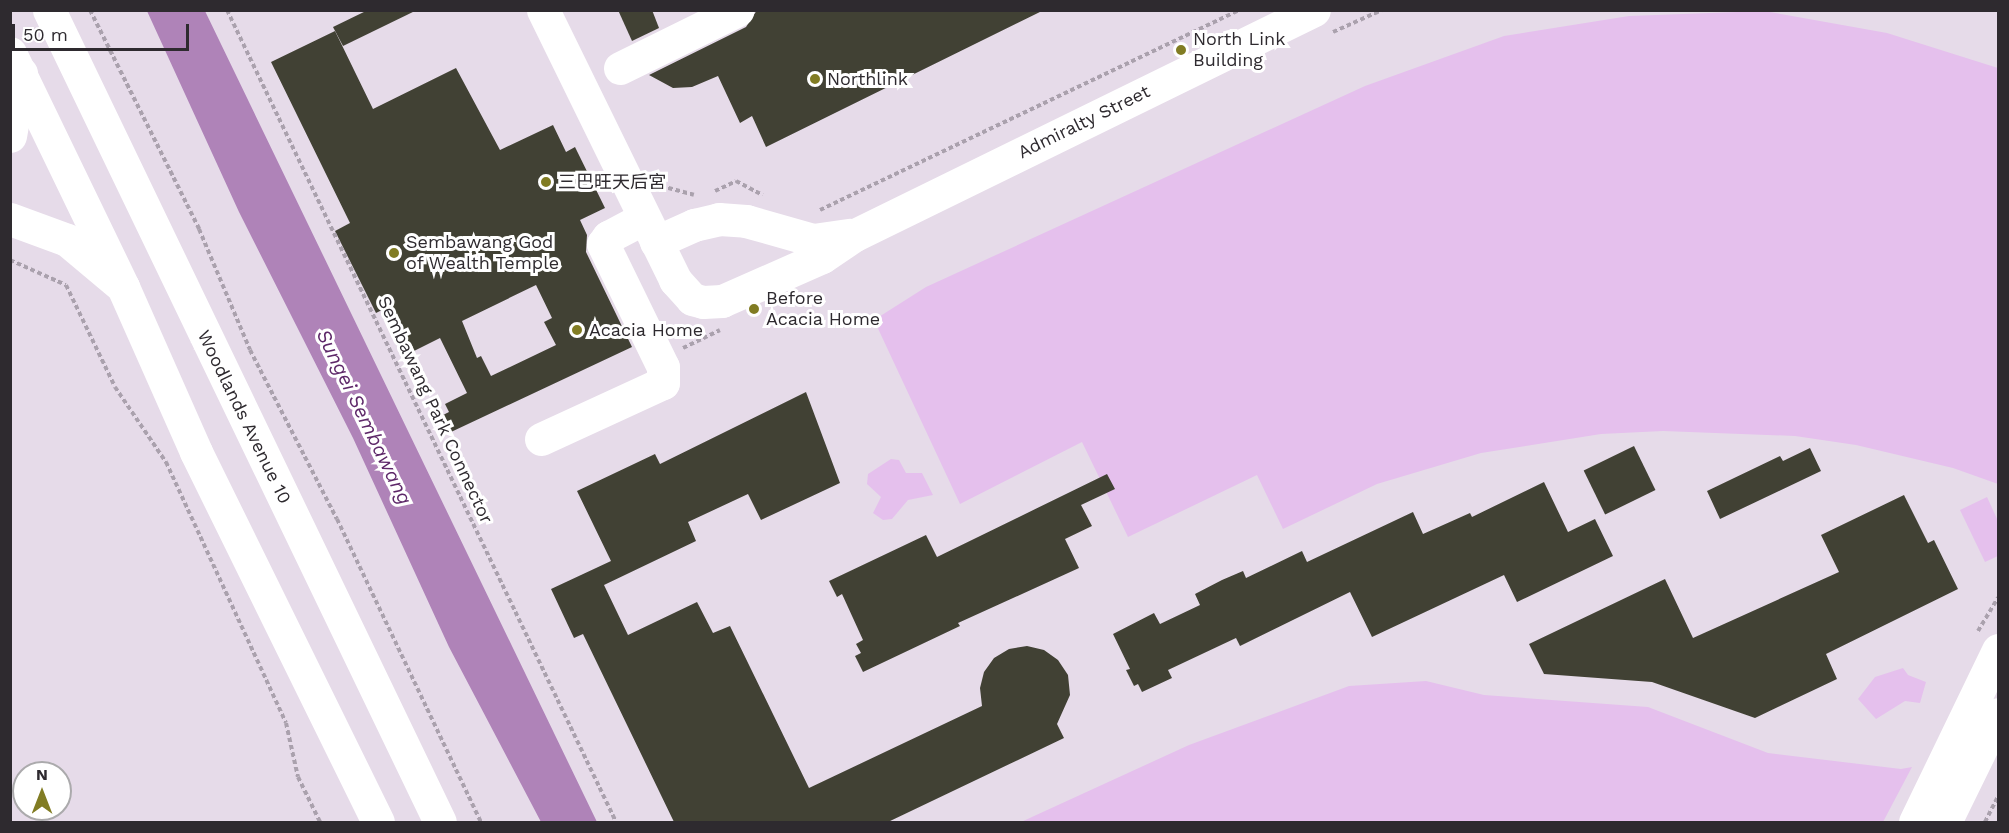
<!DOCTYPE html>
<html>
<head>
<meta charset="utf-8">
<style>
  body { margin:0 }
  #map { position:relative; width:2009px; height:833px; overflow:hidden; background:#e6dbe9; font-family:"Work Sans","Noto Sans SC",sans-serif }
  div>[style] { position:absolute }
  .green>* { inset:0; background:#e5c0ed }
  .water>* { inset:0; background:#af83b8 }
  .building>* { inset:0; background:#414134; transform-origin:0 0 }
  .path>* { height:4px; margin-top:-2px; transform-origin:0; background:repeating-linear-gradient(90deg,#aaa1ad 0 4.5px,transparent 0 7.5px) }
  .minor>* { height:33px; margin:-16.5px; padding:0 16.5px; transform-origin:16.5px; border-radius:16.5px; background:#fff }
  .major>* { height:33px; margin:-16.5px; padding:0 16.5px; transform-origin:16.5px; border-radius:16.5px; background:#fff }
  .dots>* { width:16px; height:16px; translate:-50% -50%; box-sizing:border-box; border:3px solid #fff; border-radius:50% }
  span { translate:-50% -50%; white-space:nowrap; text-align:center; line-height:1.15; -webkit-text-stroke:6px #fff; paint-order:stroke }
  .poi-label { font-size:18px; color:#2e2a2f }
  .left { translate:0 -50%; text-align:left }
  .street-label { font-size:18px; color:#2e2a2f }
  .water-label { font-size:20px; color:#5e2869; font-style:italic }
  .frame { position:absolute; inset:0; border:12px solid #2e2a2f; pointer-events:none }
  .north { position:absolute; left:12px; top:761px; width:60px; height:60px; box-sizing:border-box; background:#fff; border:2px solid #abaaac; border-radius:50%; rotate:0deg; font-size:16px; font-weight:700; line-height:24px; text-align:center; color:#2e2a2f }
  .north::after { content:''; display:block; margin:auto; width:21px; height:27px; background:#817c23; clip-path:polygon(50% 0,100% 100%,50% 72%,0 100%) }
  .scale { position:absolute; left:12px; top:24px; width:177px; height:27px; box-sizing:border-box; border:3px solid #2e2a2f; border-top:0; padding-left:8px; font-size:18px; line-height:21px; white-space:nowrap; color:#2e2a2f; -webkit-text-stroke:4px #fff; paint-order:stroke }
</style>
</head>
<body>
<div id="map">
  <div class="green">
    <i style="clip-path:polygon(1764px 11px,1887px 33px,1998px 68px,1998px 484px,1953px 468px,1856px 445px,1795px 436px,1663px 431px,1601px 434px,1481px 453px,1377px 484px,1283px 529px,1257px 475px,1128px 537px,1082px 442px,960px 504px,874px 320px,926px 287px,1365px 86px,1504px 36px,1629px 16px)"></i>
    <i style="clip-path:polygon(891px 459px,899px 460px,906px 473px,922px 473px,933px 495px,908px 500px,892px 519px,883px 520px,873px 513px,881px 497px,867px 484px,868px 474px)"></i>
    <i style="clip-path:polygon(1987px 497px,1998px 521px,1998px 556px,1985px 562px,1960px 510px)"></i>
    <i style="clip-path:polygon(1903px 668px,1908px 675px,1926px 682px,1920px 703px,1905px 701px,1876px 719px,1858px 699px,1875px 677px)"></i>
    <i style="clip-path:polygon(1426px 681px,1484px 695px,1648px 707px,1768px 753px,1901px 769px,1912px 767px,1883px 822px,1021px 822px,1189px 745px,1349px 686px)"></i>
  </div>
  <div class="water">
    <i style="clip-path:polygon(147px 11px,205px 11px,597px 822px,541px 822px,449px 647px,353px 438px,239px 212px)"></i>
  </div>
  <div class="building">
    <i style="clip-path:polygon(368px 10px,417px 10px,343px 46px,333px 27px)"></i>
    <i style="clip-path:polygon(618px 10px,652px 10px,659px 28px,632px 41px)"></i>
    <i style="clip-path:polygon(757px 10px,1044px 10px,766px 147px,752px 116px,740px 123px,718px 76px,692px 87px,673px 88px,649px 75px,746px 27px)"></i>
    <i style="clip-path:polygon(evenodd,335px 31px,373px 109px,456px 68px,500px 150px,553px 125px,566px 152px,575px 147px,605px 208px,580px 220px,587px 235px,586px 252px,632px 347px,451px 432px,443px 415px,449px 412px,445px 404px,467px 393px,440px 338px,412px 352px,390px 306px,376px 313px,335px 231px,350px 223px,271px 62px,335px 31px,536px 285px,552px 318px,544px 322px,556px 345px,491px 376px,481px 356px,477px 358px,462px 321px,536px 285px)"></i>
    <i style="clip-path:polygon(806px 392px,840px 483px,761px 520px,748px 494px,688px 522px,696px 541px,604px 585px,628px 635px,697px 602px,713px 633px,730px 626px,809px 788px,982px 706px,980px 688px,984px 672px,994px 658px,1009px 649px,1027px 646px,1044px 650px,1058px 660px,1068px 675px,1070px 695px,1057px 724px,1064px 738px,888px 822px,674px 822px,583px 634px,574px 638px,551px 589px,611px 561px,577px 491px,655px 454px,660px 464px)"></i>
    <i style="left:1634px;top:446px;width:49px;height:56px;rotate:64deg"></i>
    <i style="clip-path:polygon(1810px 448px,1821px 471px,1720px 519px,1707px 491px,1780px 456px,1783px 461px)"></i>
    <i style="clip-path:polygon(1107px 474px,1115px 489px,1081px 505px,1092px 526px,1065px 539px,1079px 568px,958px 623px,960px 626px,863px 672px,855px 656px,861px 653px,856px 644px,863px 640px,842px 594px,837px 597px,829px 581px,926px 535px,937px 557px)"></i>
    <i style="clip-path:polygon(1544px 482px,1568px 532px,1595px 519px,1613px 556px,1517px 602px,1504px 575px,1372px 637px,1350px 592px,1240px 646px,1236px 638px,1168px 670px,1172px 678px,1142px 692px,1138px 684px,1134px 686px,1126px 670px,1130px 669px,1113px 634px,1154px 613px,1160px 624px,1200px 605px,1195px 594px,1222px 580px,1243px 571px,1246px 578px,1302px 551px,1307px 562px,1413px 512px,1423px 534px,1470px 513px,1472px 517px)"></i>
    <i style="clip-path:polygon(1904px 495px,1928px 543px,1934px 540px,1958px 589px,1826px 654px,1837px 679px,1755px 718px,1652px 682px,1544px 674px,1529px 644px,1665px 579px,1693px 638px,1839px 572px,1821px 535px)"></i>
  </div>
  <div class="path">
    <i style="left:90px;top:10px;width:245px;rotate:63.5deg"></i>
    <i style="left:199px;top:229px;width:131px;rotate:67.1deg"></i>
    <i style="left:250px;top:350px;width:190px;rotate:62.8deg"></i>
    <i style="left:337px;top:519px;width:335px;rotate:64.6deg"></i>
    <i style="left:227px;top:10px;width:900px;rotate:64.4deg"></i>
    <i style="left:1333px;top:32px;width:54px;rotate:-24.2deg"></i>
    <i style="left:661px;top:186px;width:34px;rotate:15deg"></i>
    <i style="left:715px;top:191px;width:23px;rotate:-25deg"></i>
    <i style="left:736px;top:181px;width:30px;rotate:28deg"></i>
    <i style="left:820px;top:210px;width:464px;rotate:-25.5deg"></i>
    <i style="left:10px;top:260px;width:61px;rotate:24.1deg"></i>
    <i style="left:66px;top:285px;width:113px;rotate:64.3deg"></i>
    <i style="left:115px;top:387px;width:91px;rotate:55.8deg"></i>
    <i style="left:166px;top:462px;width:287px;rotate:65.3deg"></i>
    <i style="left:286px;top:723px;width:55px;rotate:77.5deg"></i>
    <i style="left:298px;top:777px;width:50px;rotate:63.9deg"></i>
    <i style="left:683px;top:348px;width:41px;rotate:-25.9deg"></i>
    <i style="left:1978px;top:631px;width:39px;rotate:-59deg"></i>
    <i style="left:1985px;top:822px;width:29px;rotate:-63deg"></i>
  </div>
  <div class="minor">
    <i style="left:543px;top:10px;width:301px;rotate:63.9deg"></i>
    <i style="left:675px;top:280px;width:25px;rotate:48deg"></i>
    <i style="left:692px;top:299px;width:11px;rotate:15deg"></i>
    <i style="left:703px;top:302px;width:19px;rotate:-3deg"></i>
    <i style="left:722px;top:301px;width:109px;rotate:-23.7deg"></i>
    <i style="left:822px;top:257px;width:40px;rotate:-34deg"></i>
    <i style="left:855px;top:235px;width:511px;rotate:-26.11deg"></i>
    <i style="left:620px;top:68px;width:131px;rotate:-26.2deg"></i>
    <i style="left:10px;top:136px;width:64px;rotate:-80.1deg"></i>
    <i style="left:10px;top:219px;width:61px;rotate:20.2deg"></i>
    <i style="left:67px;top:240px;width:73px;rotate:40deg"></i>
    <i style="left:656px;top:242px;width:42px;rotate:-24.1deg"></i>
    <i style="left:694px;top:225px;width:26px;rotate:-13deg"></i>
    <i style="left:719px;top:219px;width:27px;rotate:4deg"></i>
    <i style="left:746px;top:221px;width:70px;rotate:15.8deg"></i>
    <i style="left:813px;top:240px;width:37px;rotate:-8deg"></i>
    <i style="left:541px;top:439px;width:134px;rotate:-24.7deg"></i>
    <i style="left:663px;top:383px;width:16px;rotate:-90deg"></i>
    <i style="left:663px;top:367px;width:137px;rotate:-116deg"></i>
    <i style="left:603px;top:244px;width:9px;rotate:-54deg"></i>
    <i style="left:608px;top:237px;width:41px;rotate:-27.8deg"></i>
  </div>
  <div class="major">
    <i style="left:49px;top:10px;width:901px;rotate:64.29deg"></i>
    <i style="left:10px;top:53px;width:260px;rotate:64.2deg"></i>
    <i style="left:123px;top:287px;width:180px;rotate:66.1deg"></i>
    <i style="left:196px;top:452px;width:412px;rotate:63.8deg"></i>
    <i style="left:1915px;top:822px;width:191px;rotate:-64.2deg"></i>
    <i style="left:1945px;top:822px;width:120px;rotate:-63.9deg"></i>
  </div>
  <div class="dots">
    <i style="left:1181px;top:50px;background:#817c23"></i>
    <i style="left:815px;top:79px;background:#817c23"></i>
    <i style="left:546px;top:182px;background:#817c23"></i>
    <i style="left:394px;top:253px;background:#817c23"></i>
    <i style="left:754px;top:309px;background:#817c23"></i>
    <i style="left:577px;top:330px;background:#817c23"></i>
  </div>
  <div class="poi-label">
    <span class="left" style="left:1193px;top:50px">North Link<br>Building</span>
    <span class="left" style="left:827px;top:79px">Northlink</span>
    <span class="left" style="left:558px;top:182px">三巴旺天后宮</span>
    <span class="left" style="left:406px;top:253px">Sembawang God<br>of Wealth Temple</span>
    <span class="left" style="left:766px;top:309px">Before<br>Acacia Home</span>
    <span class="left" style="left:589px;top:330px">Acacia Home</span>
  </div>
  <div class="street-label">
    <span style="left:1084px;top:122px;rotate:-26deg">Admiralty Street</span>
    <span style="left:435px;top:410px;rotate:65deg">Sembawang Park Connector</span>
    <span style="left:244px;top:417px;rotate:64deg">Woodlands Avenue 10</span>
  </div>
  <div class="water-label">
    <span style="left:364px;top:417px;rotate:64deg">Sungei Sembawang</span>
  </div>
  <div class="frame"></div>
  <div class="north">N</div>
  <div class="scale">50 m</div>
</div>
</body>
</html>
